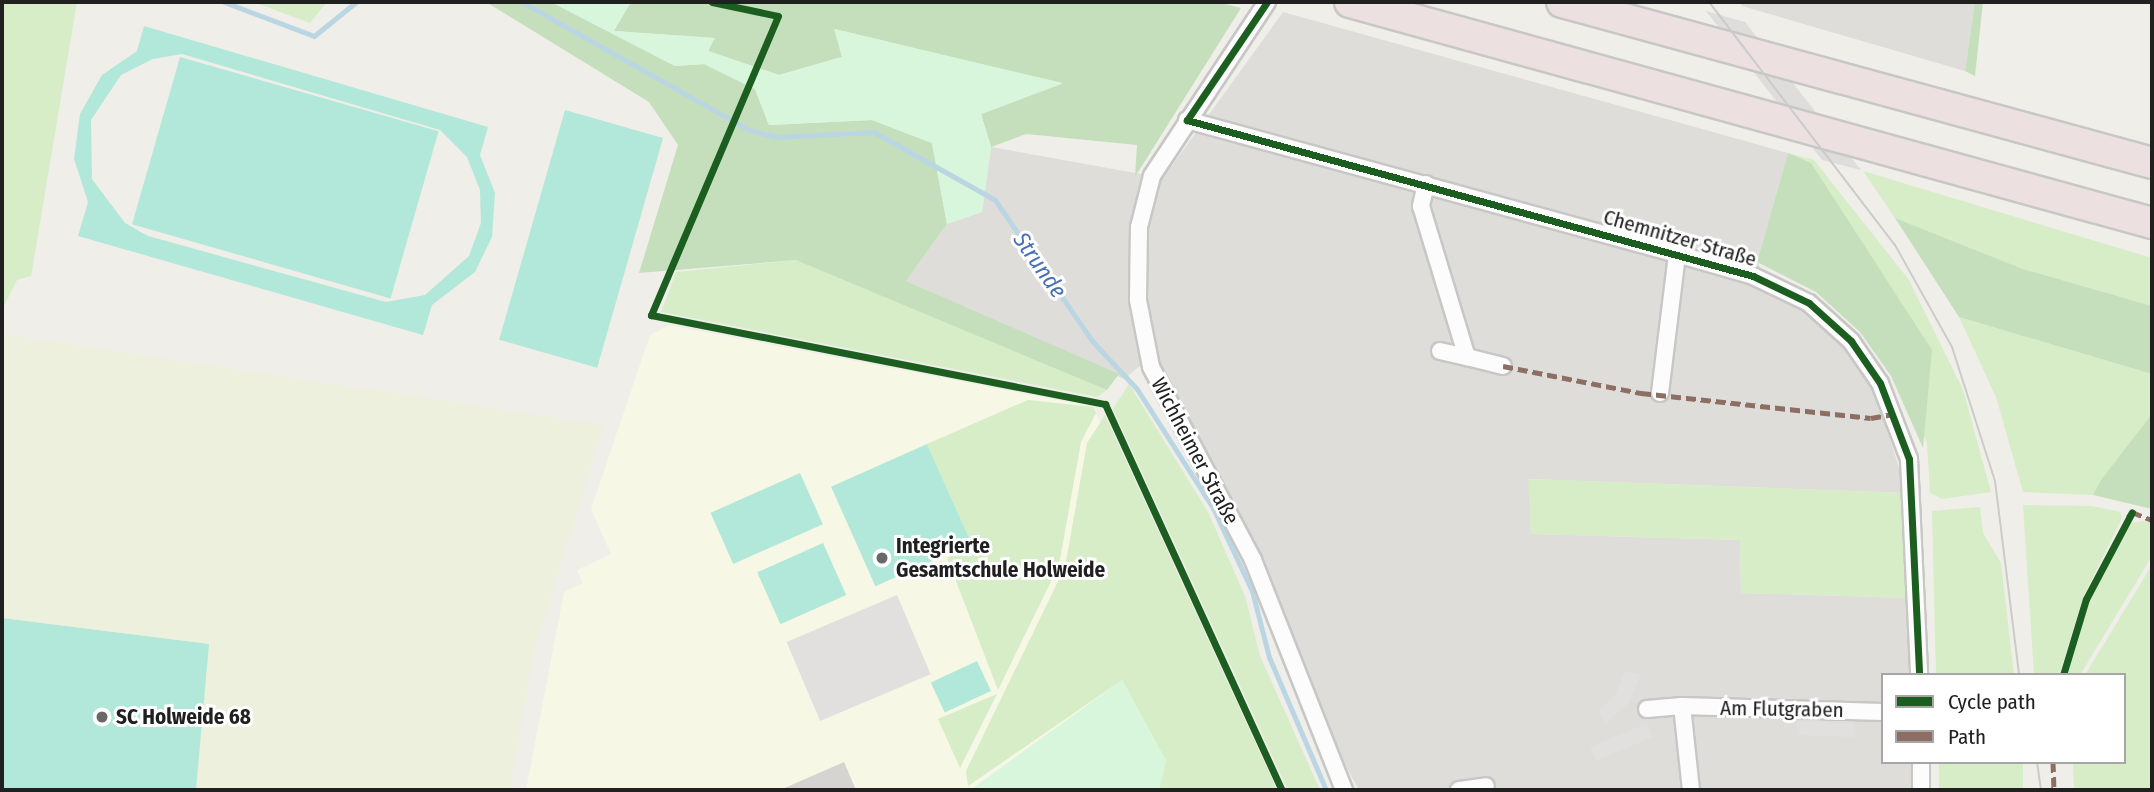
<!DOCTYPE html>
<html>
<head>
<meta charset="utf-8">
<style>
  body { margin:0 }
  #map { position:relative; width:2154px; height:792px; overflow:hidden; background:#efeee9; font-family:"Fira Sans Condensed",sans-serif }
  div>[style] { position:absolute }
  .residential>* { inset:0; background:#deddda }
  .education>* { inset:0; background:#f6f7e5 }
  .farmland>* { inset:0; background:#ecf0dc }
  .grass>* { inset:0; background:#d6edc7; transform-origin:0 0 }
  .forest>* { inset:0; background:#c5dfbd }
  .park>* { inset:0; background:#d7f6db }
  .pitch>* { inset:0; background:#b2e8d9; transform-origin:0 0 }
  .parking>* { inset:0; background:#e1e0de; transform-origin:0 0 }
  .pier>* { inset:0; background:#dedddb }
  .stream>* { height:5px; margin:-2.5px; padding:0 2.5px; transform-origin:2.5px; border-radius:2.5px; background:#bbd6e3 }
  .building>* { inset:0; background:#d5d4d0 }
  .roads { filter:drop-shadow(2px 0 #c7c7c5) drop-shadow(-2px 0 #c7c7c5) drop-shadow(0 2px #c7c7c5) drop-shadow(0 -2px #c7c7c5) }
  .street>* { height:16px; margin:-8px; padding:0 8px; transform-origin:8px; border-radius:8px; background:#fdfcfc }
  .highway>* { height:30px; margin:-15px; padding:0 15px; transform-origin:15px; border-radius:15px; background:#ece0e0 }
  .tram>* { height:2px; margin:-1px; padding:0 1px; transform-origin:1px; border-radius:1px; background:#cbcbca }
  .quiet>* { height:5px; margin-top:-2.5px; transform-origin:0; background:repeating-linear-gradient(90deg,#8d6e63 0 10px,transparent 0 15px) }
  .cycleway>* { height:7px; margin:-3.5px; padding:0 3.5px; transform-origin:3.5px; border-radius:3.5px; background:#1b5e20 }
  .dots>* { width:19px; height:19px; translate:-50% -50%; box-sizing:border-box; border:4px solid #fff; border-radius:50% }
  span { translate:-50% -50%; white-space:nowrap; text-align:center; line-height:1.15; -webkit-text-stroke:6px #fff; paint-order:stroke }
  .street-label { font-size:21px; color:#202020 }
  .poi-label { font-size:21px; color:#202020; font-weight:700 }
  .left { translate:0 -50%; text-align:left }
  .water-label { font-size:23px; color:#476fb6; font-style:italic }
  .frame { position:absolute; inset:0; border:4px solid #202020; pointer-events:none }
  .legend { position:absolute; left:1881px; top:673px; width:245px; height:91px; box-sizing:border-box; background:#fff; border:2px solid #a6a6a6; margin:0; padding:9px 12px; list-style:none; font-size:21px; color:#202020 }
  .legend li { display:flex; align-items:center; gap:14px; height:35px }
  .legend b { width:35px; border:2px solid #a6a6a6 }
</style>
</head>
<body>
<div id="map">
  <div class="residential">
    <i style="clip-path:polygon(1739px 2px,1975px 2px,1965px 71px,1742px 6px)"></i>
    <i style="clip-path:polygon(1283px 12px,1788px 153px,1757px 262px,1774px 292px,1805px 309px,1846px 346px,1873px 386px,1907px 493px,1529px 479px,1531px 534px,1740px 540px,1741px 593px,1912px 598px,1916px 675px,1883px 675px,1883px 762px,1920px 762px,1922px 790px,1359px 790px,1317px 714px,1152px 356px,1124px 379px,906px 281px,947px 224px,982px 212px,991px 147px,1163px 178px)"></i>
  </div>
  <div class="education">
    <i style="clip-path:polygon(669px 325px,1093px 407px,1269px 790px,526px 790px,564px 592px,583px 583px,577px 570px,611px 554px,591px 509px,650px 335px)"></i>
  </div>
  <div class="farmland">
    <i style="clip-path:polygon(2px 334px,604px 425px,534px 651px,510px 790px,196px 790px,208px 644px,2px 618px)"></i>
  </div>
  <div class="grass">
    <i style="clip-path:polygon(2px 2px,77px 2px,31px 276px,17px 280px,2px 310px)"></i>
    <i style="clip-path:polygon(253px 2px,327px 2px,310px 23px)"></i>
    <i style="clip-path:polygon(1788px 153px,1814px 160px,1909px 280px,1963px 390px,1991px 492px,1942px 499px,1930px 493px,1927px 443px,1811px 163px)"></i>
    <i style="clip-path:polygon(1863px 171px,2152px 258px,2152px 306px,2023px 269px,1895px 218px)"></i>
    <i style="clip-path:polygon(796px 260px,821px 267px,1107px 390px,1097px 397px,661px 312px,676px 272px)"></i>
    <i style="clip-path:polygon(1959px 317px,2152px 374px,2152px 414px,2093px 495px,2023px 492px,1996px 397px)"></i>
    <i style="clip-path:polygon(1129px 384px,1208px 512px,1245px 596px,1260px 656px,1320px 790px,1288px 790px,1113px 409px)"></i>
    <i style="clip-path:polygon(1028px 400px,1093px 407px,1096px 413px,1081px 442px,1059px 565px,998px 690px,947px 558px,971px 544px,927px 444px)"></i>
    <i style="clip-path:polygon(1105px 415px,1277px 790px,1159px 790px,1166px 761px,1122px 680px,968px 786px,966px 771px,1065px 567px,1087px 443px)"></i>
    <i style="clip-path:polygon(1528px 479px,1907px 493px,1912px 598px,1741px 593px,1740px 540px,1531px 534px)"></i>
    <i style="clip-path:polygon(2023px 505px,2092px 506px,2120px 512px,2122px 518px,2083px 597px,2059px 675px,2034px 675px)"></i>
    <i style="clip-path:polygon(1980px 507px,1983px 533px,2001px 563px,2014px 675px,1936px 675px,1932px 511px)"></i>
    <i style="clip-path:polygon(2144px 521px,2152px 524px,2152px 556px,2080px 675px,2067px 675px,2089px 600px,2119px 536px,2131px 523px)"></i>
    <i style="clip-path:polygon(2152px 565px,2152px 790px,2074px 790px,2073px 762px,2124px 762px,2124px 675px,2085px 675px)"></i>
    <i style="clip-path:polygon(997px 694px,960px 768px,938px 719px)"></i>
    <i style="left:1939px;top:762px;width:84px;height:28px"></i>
  </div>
  <div class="forest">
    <i style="clip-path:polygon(486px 2px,551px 2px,675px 66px,704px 64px,755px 89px,769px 125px,872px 120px,932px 143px,947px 224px,906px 281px,1119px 374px,1107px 390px,796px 260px,639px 273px,678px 145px,649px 102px)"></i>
    <i style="clip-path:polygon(631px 2px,1217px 2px,1241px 8px,1135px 177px,1137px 145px,1026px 134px,991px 147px,981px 114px,1061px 84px,835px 29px,842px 57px,779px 75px,708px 51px,714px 38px,613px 31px)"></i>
    <i style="clip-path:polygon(1975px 2px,1983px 2px,1975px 76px,1965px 71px)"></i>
    <i style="clip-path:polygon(1788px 153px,1811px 163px,1932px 350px,1923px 448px,1891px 376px,1860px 332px,1816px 292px,1757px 262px)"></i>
    <i style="clip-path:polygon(1895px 218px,2023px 269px,2152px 306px,2152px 374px,1959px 317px)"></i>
    <i style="clip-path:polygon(2152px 414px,2152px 509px,2093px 495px,2101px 480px)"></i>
  </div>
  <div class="park">
    <i style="clip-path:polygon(551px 2px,631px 2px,614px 31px,715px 38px,708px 51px,779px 75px,842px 57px,834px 29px,1063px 83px,981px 114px,991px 147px,982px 212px,947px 224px,932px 143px,872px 120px,769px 125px,755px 89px,704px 64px,675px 66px)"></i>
    <i style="clip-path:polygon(1122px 680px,1166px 761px,1159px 790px,970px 790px)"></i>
  </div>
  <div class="pitch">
    <i style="clip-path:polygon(evenodd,144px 26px,488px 127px,480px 155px,495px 193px,492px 237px,475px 272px,432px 305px,423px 335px,78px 236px,88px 202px,74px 159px,80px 114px,102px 75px,137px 51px,144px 26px,182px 54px,440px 130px,467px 157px,480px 190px,481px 223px,469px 256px,425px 295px,386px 302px,148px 236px,125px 223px,92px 179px,91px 120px,121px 75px,153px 59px,182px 54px)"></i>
    <i style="left:180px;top:57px;width:269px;height:174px;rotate:16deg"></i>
    <i style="left:565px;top:110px;width:102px;height:239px;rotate:16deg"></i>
    <i style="left:927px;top:444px;width:109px;height:105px;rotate:66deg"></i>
    <i style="left:800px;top:473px;width:56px;height:98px;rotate:66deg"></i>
    <i style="left:823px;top:543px;width:57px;height:72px;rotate:66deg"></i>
    <i style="clip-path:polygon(2px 618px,209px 644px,196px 790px,2px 790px)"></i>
    <i style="left:977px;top:661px;width:33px;height:51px;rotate:65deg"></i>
  </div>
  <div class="parking">
    <i style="left:897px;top:595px;width:86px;height:120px;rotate:67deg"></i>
    <i style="clip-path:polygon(1625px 671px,1641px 674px,1629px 703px,1605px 723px,1598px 711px,1615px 695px)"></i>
    <i style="left:1797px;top:721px;width:57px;height:14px;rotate:2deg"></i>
    <i style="left:1647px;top:723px;width:15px;height:62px;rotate:67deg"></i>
  </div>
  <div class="pier">
    <i style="clip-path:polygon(1706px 11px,1745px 22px,1861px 170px,1822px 160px)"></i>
  </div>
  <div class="stream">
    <i style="left:224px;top:2px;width:96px;rotate:20.7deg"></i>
    <i style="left:314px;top:36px;width:54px;rotate:-39deg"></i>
    <i style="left:522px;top:2px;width:261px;rotate:29.4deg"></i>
    <i style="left:749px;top:130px;width:29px;rotate:14deg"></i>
    <i style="left:777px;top:137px;width:97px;rotate:-3deg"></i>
    <i style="left:874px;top:132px;width:139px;rotate:29.3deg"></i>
    <i style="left:995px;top:200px;width:173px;rotate:55.4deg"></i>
    <i style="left:1093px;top:342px;width:64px;rotate:46.9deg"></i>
    <i style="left:1137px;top:389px;width:141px;rotate:57.4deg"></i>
    <i style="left:1213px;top:508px;width:92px;rotate:64.8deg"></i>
    <i style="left:1252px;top:591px;width:68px;rotate:75.6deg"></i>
    <i style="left:1269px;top:657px;width:145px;rotate:66.8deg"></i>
  </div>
  <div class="building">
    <i style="clip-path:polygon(844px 762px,856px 790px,780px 790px)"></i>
  </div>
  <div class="roads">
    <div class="street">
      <i style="left:1267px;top:2px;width:209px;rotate:123.5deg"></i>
      <i style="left:1152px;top:176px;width:53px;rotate:104.3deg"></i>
      <i style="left:1139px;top:227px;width:73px;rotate:90.8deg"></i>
      <i style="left:1138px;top:300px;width:68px;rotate:79deg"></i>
      <i style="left:1151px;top:367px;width:218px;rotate:62.1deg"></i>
      <i style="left:1253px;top:560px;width:247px;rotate:68.4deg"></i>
      <i style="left:1187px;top:120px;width:508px;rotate:15.29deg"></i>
      <i style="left:1677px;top:254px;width:79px;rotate:16.1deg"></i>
      <i style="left:1753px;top:276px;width:62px;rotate:25.7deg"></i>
      <i style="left:1809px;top:303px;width:57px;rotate:42.1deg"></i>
      <i style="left:1851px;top:341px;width:51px;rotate:55.4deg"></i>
      <i style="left:1880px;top:383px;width:81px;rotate:69.1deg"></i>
      <i style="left:1909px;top:459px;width:216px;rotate:87.3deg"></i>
      <i style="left:1426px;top:184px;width:23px;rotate:103deg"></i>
      <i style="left:1421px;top:206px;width:158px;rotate:73.1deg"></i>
      <i style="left:1467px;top:357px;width:37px;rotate:14deg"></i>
      <i style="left:1440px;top:351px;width:28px;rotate:13deg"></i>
      <i style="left:1660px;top:393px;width:140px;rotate:-83deg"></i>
      <i style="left:1647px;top:709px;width:35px;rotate:-5deg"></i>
      <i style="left:1921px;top:762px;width:28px;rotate:90deg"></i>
      <i style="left:1459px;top:790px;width:27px;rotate:-8deg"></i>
      <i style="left:1691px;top:790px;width:84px;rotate:-96.1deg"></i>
      <i style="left:1682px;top:706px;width:201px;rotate:1.7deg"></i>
    </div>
    <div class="highway">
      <i style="left:1350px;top:2px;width:832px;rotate:15.41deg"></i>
      <i style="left:1562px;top:2px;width:612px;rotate:15.26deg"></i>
    </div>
  </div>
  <div class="tram">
    <i style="left:1709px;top:2px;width:306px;rotate:52.6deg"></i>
    <i style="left:1895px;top:245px;width:117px;rotate:60.8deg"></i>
    <i style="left:1952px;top:347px;width:141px;rotate:72.2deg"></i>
    <i style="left:1995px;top:481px;width:195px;rotate:82.9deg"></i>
    <i style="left:2037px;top:762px;width:28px;rotate:82deg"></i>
  </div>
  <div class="quiet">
    <i style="left:1503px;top:366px;width:141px;rotate:11.1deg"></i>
    <i style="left:1641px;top:393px;width:231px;rotate:6.2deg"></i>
    <i style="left:1871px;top:418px;width:23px;rotate:-10deg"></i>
    <i style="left:2128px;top:517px;width:6px;rotate:-51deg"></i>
    <i style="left:2132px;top:512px;width:22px;rotate:22deg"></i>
    <i style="left:2053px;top:762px;width:28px;rotate:88deg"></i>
  </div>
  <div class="cycleway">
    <i style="left:712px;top:2px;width:67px;rotate:12deg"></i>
    <i style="left:778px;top:16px;width:325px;rotate:113deg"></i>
    <i style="left:651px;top:315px;width:463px;rotate:11.1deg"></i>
    <i style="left:1105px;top:404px;width:425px;rotate:65.4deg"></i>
    <i style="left:1267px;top:2px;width:143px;rotate:124.1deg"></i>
    <i style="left:1187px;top:120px;width:587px;rotate:15.41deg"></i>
    <i style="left:1753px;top:276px;width:62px;rotate:25.7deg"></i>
    <i style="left:1809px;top:303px;width:57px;rotate:42.1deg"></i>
    <i style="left:1851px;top:341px;width:51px;rotate:55.4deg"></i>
    <i style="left:1880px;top:383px;width:81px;rotate:69.1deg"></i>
    <i style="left:1909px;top:459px;width:216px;rotate:87.3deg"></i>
    <i style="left:2063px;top:675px;width:79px;rotate:-73.2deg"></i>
    <i style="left:2086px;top:599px;width:98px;rotate:-62.1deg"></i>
  </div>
  <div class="dots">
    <i style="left:882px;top:558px;background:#686866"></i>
    <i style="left:102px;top:717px;background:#686866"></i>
  </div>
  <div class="street-label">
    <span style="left:1680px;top:238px;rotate:16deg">Chemnitzer Straße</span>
    <span style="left:1195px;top:451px;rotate:62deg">Wichheimer Straße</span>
    <span style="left:1782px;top:709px;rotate:1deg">Am Flutgraben</span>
  </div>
  <div class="poi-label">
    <span class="left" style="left:896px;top:558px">Integrierte<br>Gesamtschule Holweide</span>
    <span class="left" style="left:116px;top:717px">SC Holweide 68</span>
  </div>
  <div class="water-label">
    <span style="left:1040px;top:265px;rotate:55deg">Strunde</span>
  </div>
  <div class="frame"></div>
  <ul class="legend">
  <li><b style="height:9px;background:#1b5e20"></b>Cycle path</li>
  <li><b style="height:9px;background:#8d6e63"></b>Path</li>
  </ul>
</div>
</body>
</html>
